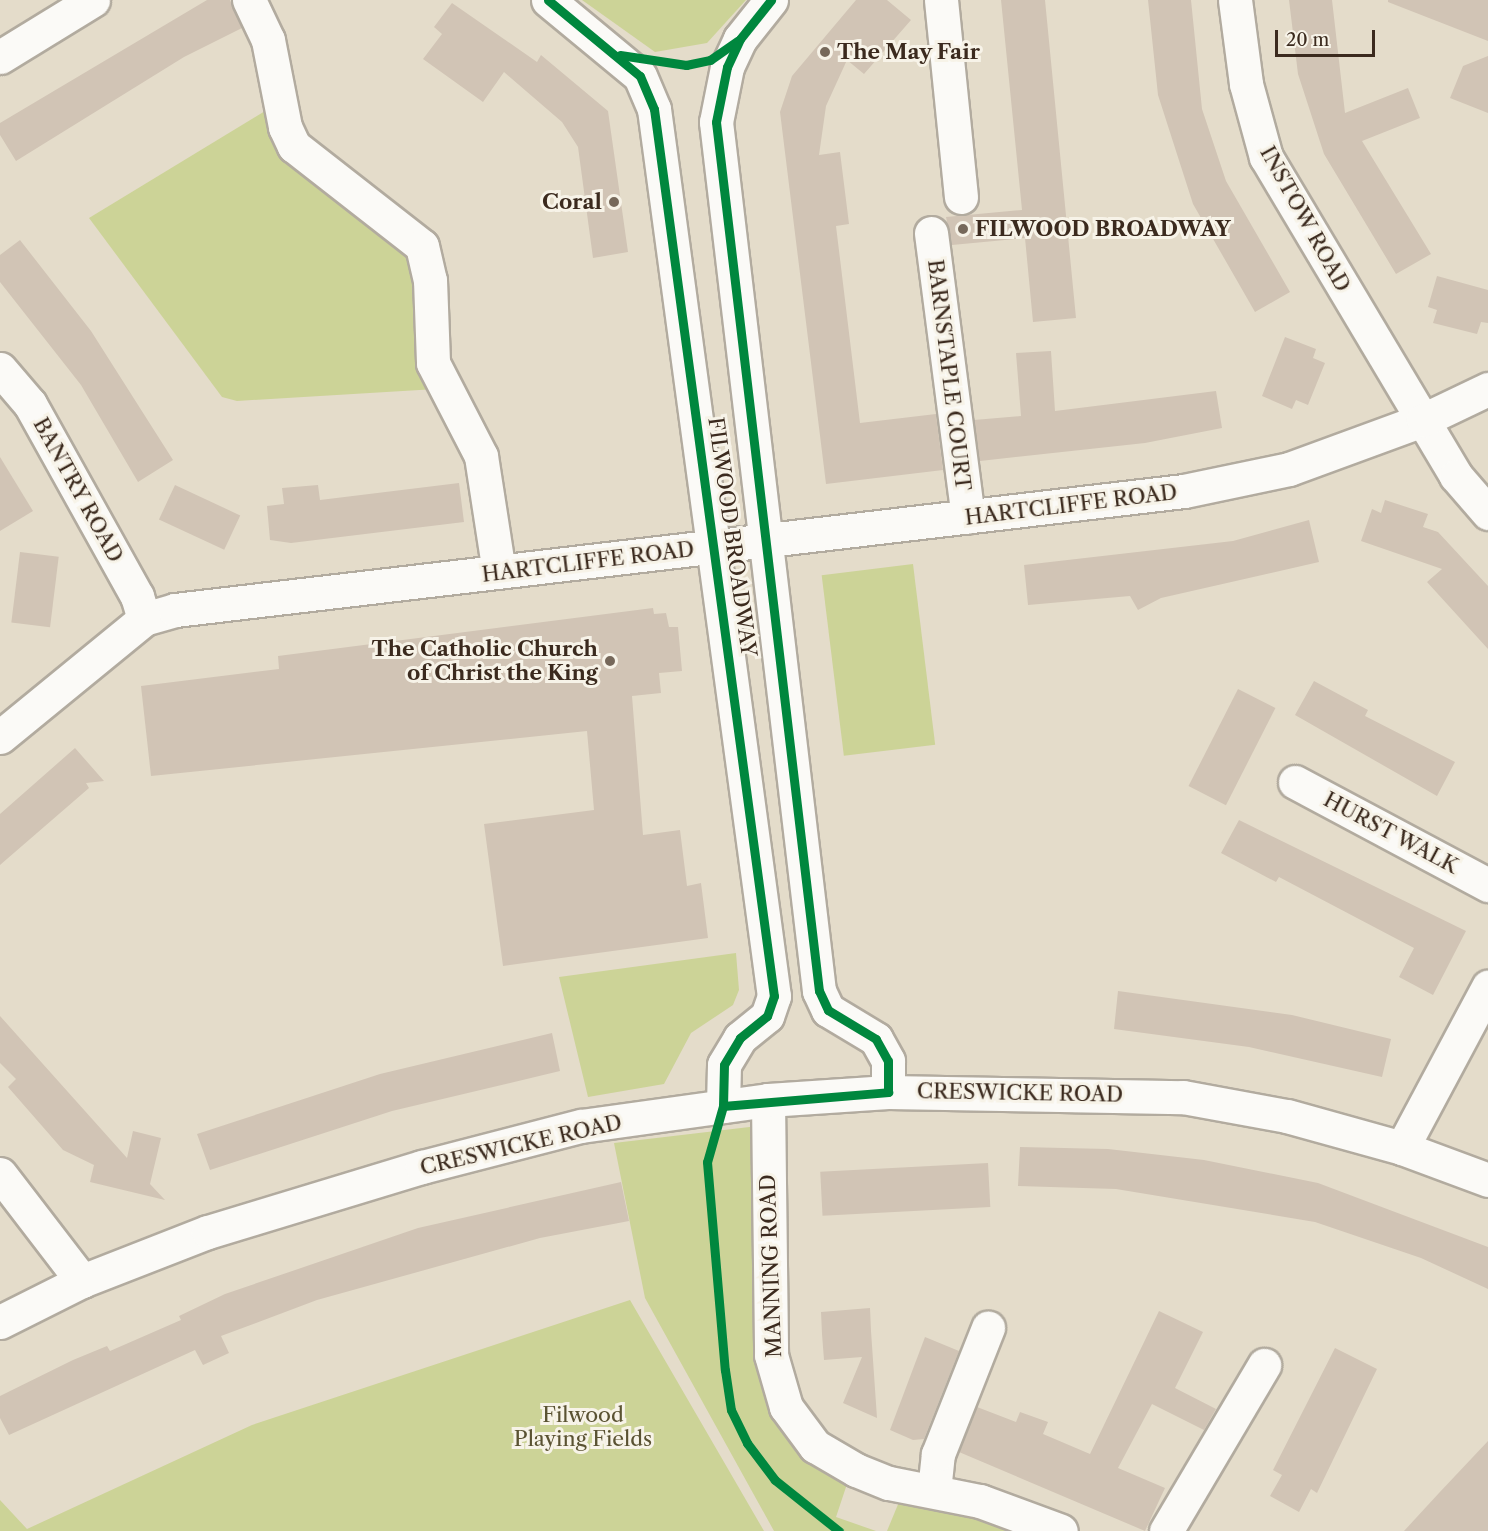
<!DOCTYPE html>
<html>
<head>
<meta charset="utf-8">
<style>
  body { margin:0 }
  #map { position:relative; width:1488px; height:1531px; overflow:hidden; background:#e4dcca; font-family:"Libre Caslon Text",serif }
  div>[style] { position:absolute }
  .green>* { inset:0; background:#ccd397; transform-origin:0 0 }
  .building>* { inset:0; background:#d1c4b5; transform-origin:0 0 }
  .roads { filter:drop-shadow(2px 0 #b2ab9f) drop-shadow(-2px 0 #b2ab9f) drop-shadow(0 2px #b2ab9f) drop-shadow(0 -2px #b2ab9f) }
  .minor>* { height:33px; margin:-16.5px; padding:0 16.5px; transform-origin:16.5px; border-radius:16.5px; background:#fbfaf7 }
  .cycleway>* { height:9px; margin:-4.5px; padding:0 4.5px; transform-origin:4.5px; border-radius:4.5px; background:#00873e }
  .dots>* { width:16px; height:16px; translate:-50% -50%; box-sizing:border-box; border:3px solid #f7f3e8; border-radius:50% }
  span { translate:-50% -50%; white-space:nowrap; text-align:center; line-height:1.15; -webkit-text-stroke:6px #f7f3e8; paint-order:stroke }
  .poi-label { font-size:21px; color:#3b2a1e; font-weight:700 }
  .left { translate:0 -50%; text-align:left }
  .right { translate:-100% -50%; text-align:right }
  .street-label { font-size:21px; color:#3b2a1e }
  .park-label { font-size:21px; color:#5a5232 }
  .scale { position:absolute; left:1275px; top:30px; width:100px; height:27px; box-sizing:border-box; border:3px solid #3b2a1e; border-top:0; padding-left:8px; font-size:18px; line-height:21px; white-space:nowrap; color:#3b2a1e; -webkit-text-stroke:4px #f7f3e8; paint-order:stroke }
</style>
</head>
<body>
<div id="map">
  <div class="green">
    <i style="clip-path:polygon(582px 0,746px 0,707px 43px,655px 52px)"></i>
    <i style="clip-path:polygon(270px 108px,392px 232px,410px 258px,436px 389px,237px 401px,222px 397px,89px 218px)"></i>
    <i style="left:913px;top:564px;width:182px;height:92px;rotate:83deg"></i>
    <i style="clip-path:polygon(736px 953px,739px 990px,733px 1005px,691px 1033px,664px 1084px,588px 1097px,559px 977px)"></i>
    <i style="clip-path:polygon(758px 1126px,756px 1359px,761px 1386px,771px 1411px,806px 1459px,847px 1484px,836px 1517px,876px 1531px,774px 1531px,645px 1298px,614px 1143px)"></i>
    <i style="clip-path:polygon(630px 1300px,764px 1531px,0 1531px,0 1500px,27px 1529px,252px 1425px)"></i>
    <i style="clip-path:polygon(899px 1502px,969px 1512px,1024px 1531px,887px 1531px)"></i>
  </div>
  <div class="building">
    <i style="clip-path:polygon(207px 0,230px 0,242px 28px,184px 57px,16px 161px,0 135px,0 123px)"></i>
    <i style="clip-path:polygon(856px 0,887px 0,911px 20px,864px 74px,847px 60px,826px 106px,819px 155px,840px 152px,849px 224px,836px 226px,860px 423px,936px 414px,943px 470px,826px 484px,780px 112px,792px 76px)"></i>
    <i style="clip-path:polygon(1001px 0,1045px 0,1076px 318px,1033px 322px,1025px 238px,952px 245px,946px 217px,1022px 210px)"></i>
    <i style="clip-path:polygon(1148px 0,1191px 0,1202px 109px,1226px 181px,1290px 292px,1255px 312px,1193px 204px,1158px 95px)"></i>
    <i style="clip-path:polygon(1289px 0,1332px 0,1345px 113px,1408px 88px,1420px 118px,1362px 141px,1431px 254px,1396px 274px,1324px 154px,1298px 74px)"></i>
    <i style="clip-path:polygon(1488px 0,1488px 41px,1388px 2px,1388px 0)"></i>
    <i style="clip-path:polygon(452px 3px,537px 62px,541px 55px,608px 111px,628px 252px,593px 258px,578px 147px,562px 122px,504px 72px,483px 102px,423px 59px,442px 34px,434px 27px)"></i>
    <i style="clip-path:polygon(1488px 56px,1488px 113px,1450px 98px,1463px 66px)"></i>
    <i style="clip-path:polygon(20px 240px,91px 331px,173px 460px,138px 482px,81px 385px,0 282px,0 255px)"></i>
    <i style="clip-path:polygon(1437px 276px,1488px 290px,1488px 323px,1481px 322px,1477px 334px,1433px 323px,1437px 310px,1428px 307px)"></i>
    <i style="clip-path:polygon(1285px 337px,1316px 349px,1313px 358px,1325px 363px,1308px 405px,1296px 400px,1292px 409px,1262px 396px)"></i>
    <i style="clip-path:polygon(1051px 351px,1055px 411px,1216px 391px,1222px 428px,1145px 443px,980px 461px,974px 420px,1021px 416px,1016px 353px)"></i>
    <i style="clip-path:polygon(0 457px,33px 511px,0 531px)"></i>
    <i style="clip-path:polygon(459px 483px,464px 522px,291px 543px,270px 540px,267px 506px,284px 504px,282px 488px,318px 485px,320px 500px)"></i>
    <i style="left:175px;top:485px;width:72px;height:38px;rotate:25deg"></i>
    <i style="clip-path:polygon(1385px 500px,1428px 514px,1423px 527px,1438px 532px,1488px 586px,1488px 649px,1427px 582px,1442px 569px,1361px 541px,1372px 509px,1381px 513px)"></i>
    <i style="clip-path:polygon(1309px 520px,1319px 562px,1161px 598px,1138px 610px,1130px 596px,1028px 605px,1024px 565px,1233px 541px)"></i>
    <i style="left:20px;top:552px;width:39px;height:71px;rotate:7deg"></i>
    <i style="clip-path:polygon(653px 608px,654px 614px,666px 613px,669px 627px,678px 627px,682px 671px,659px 673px,661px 693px,632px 696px,643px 835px,680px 830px,687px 886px,701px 883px,708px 938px,503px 966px,484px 824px,594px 810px,587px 731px,151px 776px,141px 686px,279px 669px,278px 656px)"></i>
    <i style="clip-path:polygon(1314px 681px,1368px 710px,1365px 716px,1455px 762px,1437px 796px,1295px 715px)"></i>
    <i style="left:1238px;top:689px;width:42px;height:109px;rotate:27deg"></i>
    <i style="clip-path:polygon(75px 748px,104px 781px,86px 783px,89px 788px,0 865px,0 814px)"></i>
    <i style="clip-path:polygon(1239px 820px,1466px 931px,1433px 995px,1399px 977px,1414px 948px,1279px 877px,1276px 882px,1221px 853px)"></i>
    <i style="clip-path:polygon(1118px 991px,1292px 1015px,1391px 1039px,1382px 1077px,1249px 1047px,1114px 1029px)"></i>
    <i style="clip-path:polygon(0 1016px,127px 1158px,133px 1131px,161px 1138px,150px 1184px,165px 1200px,90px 1182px,94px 1165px,63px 1150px,8px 1087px,16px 1079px,0 1063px)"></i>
    <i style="clip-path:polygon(552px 1033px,560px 1071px,392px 1111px,210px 1170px,197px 1134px,380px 1074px)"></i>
    <i style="clip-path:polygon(1020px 1147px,1108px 1149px,1204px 1160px,1318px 1183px,1488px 1247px,1488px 1289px,1421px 1258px,1315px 1222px,1116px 1189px,1018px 1186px)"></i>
    <i style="left:988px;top:1163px;width:44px;height:168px;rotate:87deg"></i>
    <i style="clip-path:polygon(621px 1182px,629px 1221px,540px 1238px,317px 1300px,221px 1336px,229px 1353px,203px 1365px,195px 1350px,9px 1435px,0 1418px,0 1396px,73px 1360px,107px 1346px,110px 1351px,181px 1320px,179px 1316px,225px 1294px,418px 1228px)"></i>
    <i style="clip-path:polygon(870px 1308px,871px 1331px,877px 1418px,843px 1403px,862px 1357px,824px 1360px,822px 1334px,821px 1312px)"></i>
    <i style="clip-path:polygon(1159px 1311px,1203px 1332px,1175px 1388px,1216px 1409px,1204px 1430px,1152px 1404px,1118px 1468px,1165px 1488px,1145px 1531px,959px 1452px,977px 1407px,1016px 1422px,1020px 1412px,1048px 1422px,1043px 1434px,1090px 1454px)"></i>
    <i style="clip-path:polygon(925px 1337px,959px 1351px,924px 1439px,913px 1440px,890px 1430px)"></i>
    <i style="clip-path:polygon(1335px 1348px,1377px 1369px,1317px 1493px,1311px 1489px,1299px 1512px,1270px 1496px,1282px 1475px,1273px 1470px)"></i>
    <i style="clip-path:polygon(1488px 1441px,1488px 1531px,1404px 1531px,1439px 1493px)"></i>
  </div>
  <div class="roads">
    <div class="minor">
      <i style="left:249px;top:0;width:44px;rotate:64.6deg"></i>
      <i style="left:268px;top:40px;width:89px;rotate:78.9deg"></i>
      <i style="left:285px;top:127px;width:21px;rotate:65deg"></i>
      <i style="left:294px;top:146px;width:162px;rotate:38deg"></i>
      <i style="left:422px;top:246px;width:35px;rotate:77deg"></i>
      <i style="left:430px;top:280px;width:83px;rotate:87.9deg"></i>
      <i style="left:433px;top:363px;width:105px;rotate:62.7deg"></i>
      <i style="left:481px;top:456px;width:117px;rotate:81.2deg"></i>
      <i style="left:548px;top:0;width:119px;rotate:39.6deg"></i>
      <i style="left:640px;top:76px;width:36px;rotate:67deg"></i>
      <i style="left:654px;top:109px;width:895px;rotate:82.3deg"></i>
      <i style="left:774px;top:996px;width:21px;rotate:109deg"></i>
      <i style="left:767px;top:1016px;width:35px;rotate:141deg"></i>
      <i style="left:740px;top:1038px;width:31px;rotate:121deg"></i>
      <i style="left:724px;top:1065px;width:41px;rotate:91.4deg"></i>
      <i style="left:771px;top:0;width:50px;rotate:128.5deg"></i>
      <i style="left:740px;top:39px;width:31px;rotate:115deg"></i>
      <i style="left:727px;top:67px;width:56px;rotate:101.3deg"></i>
      <i style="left:716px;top:122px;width:875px;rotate:83.24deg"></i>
      <i style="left:819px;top:991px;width:21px;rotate:65deg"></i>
      <i style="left:828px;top:1010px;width:56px;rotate:31.1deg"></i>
      <i style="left:876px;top:1039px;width:25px;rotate:61deg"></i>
      <i style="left:888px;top:1061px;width:31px;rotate:90deg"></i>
      <i style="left:941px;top:0;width:198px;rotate:84.2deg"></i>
      <i style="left:1235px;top:0;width:85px;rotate:82.5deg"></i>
      <i style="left:1246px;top:84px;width:76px;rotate:74.7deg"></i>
      <i style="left:1266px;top:157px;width:371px;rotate:59.2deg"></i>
      <i style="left:1456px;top:476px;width:49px;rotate:49.1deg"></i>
      <i style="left:0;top:57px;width:109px;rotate:-31.5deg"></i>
      <i style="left:931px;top:233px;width:286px;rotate:82.6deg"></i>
      <i style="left:0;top:369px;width:46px;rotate:49.4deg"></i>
      <i style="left:30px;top:404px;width:220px;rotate:60.9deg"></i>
      <i style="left:137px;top:596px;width:24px;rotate:73deg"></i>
      <i style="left:0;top:737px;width:186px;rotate:-39.3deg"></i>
      <i style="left:144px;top:619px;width:32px;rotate:-16deg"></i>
      <i style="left:175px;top:610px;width:1016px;rotate:-6.73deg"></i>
      <i style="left:1184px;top:491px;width:107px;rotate:-11.8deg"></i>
      <i style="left:1289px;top:469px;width:143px;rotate:-20.1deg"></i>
      <i style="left:1423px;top:420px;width:72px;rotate:-25.5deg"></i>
      <i style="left:1295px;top:782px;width:219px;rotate:28.1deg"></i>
      <i style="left:768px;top:1100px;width:255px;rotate:89.3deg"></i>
      <i style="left:771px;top:1355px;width:54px;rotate:73.9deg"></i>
      <i style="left:786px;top:1407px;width:49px;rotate:53.4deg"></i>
      <i style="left:815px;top:1446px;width:48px;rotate:30.3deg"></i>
      <i style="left:856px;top:1470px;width:35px;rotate:22deg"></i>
      <i style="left:889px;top:1483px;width:93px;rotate:11.2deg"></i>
      <i style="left:980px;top:1501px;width:86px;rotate:20.3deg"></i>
      <i style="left:1402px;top:1148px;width:183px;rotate:-61.9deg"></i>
      <i style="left:0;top:1174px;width:135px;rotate:52.5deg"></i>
      <i style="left:0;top:1322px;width:92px;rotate:-26.6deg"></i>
      <i style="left:82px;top:1281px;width:135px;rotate:-21.3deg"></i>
      <i style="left:208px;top:1232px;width:224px;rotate:-16.9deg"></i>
      <i style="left:422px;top:1167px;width:164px;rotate:-14.5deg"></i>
      <i style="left:581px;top:1126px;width:189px;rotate:-7.9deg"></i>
      <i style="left:768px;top:1100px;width:120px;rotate:-3.8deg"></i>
      <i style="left:888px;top:1092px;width:295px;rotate:1deg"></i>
      <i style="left:1183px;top:1097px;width:106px;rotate:10.4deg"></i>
      <i style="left:1287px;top:1116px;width:119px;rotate:15.5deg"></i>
      <i style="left:1402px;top:1148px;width:92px;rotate:20.4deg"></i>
      <i style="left:934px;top:1491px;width:37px;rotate:-84deg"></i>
      <i style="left:938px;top:1454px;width:136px;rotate:-68.4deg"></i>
      <i style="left:1166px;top:1531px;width:193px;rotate:-59.4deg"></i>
    </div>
  </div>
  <div class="cycleway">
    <i style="left:548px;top:0;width:119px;rotate:39.6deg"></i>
    <i style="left:640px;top:76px;width:36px;rotate:67deg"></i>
    <i style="left:654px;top:109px;width:895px;rotate:82.3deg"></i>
    <i style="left:774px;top:996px;width:21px;rotate:109deg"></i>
    <i style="left:767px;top:1016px;width:35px;rotate:141deg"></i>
    <i style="left:740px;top:1038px;width:31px;rotate:121deg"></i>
    <i style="left:724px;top:1065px;width:41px;rotate:91.4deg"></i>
    <i style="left:723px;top:1106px;width:58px;rotate:105.9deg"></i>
    <i style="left:707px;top:1162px;width:209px;rotate:85.1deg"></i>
    <i style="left:725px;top:1370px;width:40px;rotate:81.5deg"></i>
    <i style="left:731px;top:1410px;width:37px;rotate:64deg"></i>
    <i style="left:747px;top:1443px;width:46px;rotate:52.9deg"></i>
    <i style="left:775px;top:1480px;width:82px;rotate:38.6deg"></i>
    <i style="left:620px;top:55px;width:67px;rotate:8.6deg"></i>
    <i style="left:686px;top:65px;width:25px;rotate:-12deg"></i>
    <i style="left:710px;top:60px;width:33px;rotate:-35deg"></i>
    <i style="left:723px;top:1106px;width:166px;rotate:-4.8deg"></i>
    <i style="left:888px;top:1092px;width:31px;rotate:-90deg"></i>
    <i style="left:888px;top:1061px;width:25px;rotate:-119deg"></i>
    <i style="left:876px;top:1039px;width:56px;rotate:-148.9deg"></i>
    <i style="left:828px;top:1010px;width:21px;rotate:-115deg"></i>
    <i style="left:819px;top:991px;width:875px;rotate:-96.76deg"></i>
    <i style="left:716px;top:122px;width:56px;rotate:-78.7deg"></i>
    <i style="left:727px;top:67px;width:31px;rotate:-65deg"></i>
    <i style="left:740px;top:39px;width:50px;rotate:-51.5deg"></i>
  </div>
  <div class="dots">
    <i style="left:825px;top:52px;background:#76685a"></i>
    <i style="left:614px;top:202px;background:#76685a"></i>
    <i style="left:963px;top:229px;background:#76685a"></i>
    <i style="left:610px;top:661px;background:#76685a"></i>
  </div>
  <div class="poi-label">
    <span class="left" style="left:837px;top:52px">The May Fair</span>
    <span class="right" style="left:602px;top:202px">Coral</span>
    <span class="left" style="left:975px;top:229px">FILWOOD BROADWAY</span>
    <span class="right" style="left:598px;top:661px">The Catholic Church<br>of Christ the King</span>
  </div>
  <div class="street-label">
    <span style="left:1305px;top:219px;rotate:61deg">INSTOW ROAD</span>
    <span style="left:949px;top:375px;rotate:83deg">BARNSTAPLE COURT</span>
    <span style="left:78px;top:490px;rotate:61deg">BANTRY ROAD</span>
    <span style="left:1071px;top:505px;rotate:-7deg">HARTCLIFFE ROAD</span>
    <span style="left:732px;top:537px;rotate:82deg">FILWOOD BROADWAY</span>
    <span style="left:588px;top:562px;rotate:-7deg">HARTCLIFFE ROAD</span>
    <span style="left:1391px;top:833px;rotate:28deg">HURST WALK</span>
    <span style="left:1020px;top:1093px;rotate:1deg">CRESWICKE ROAD</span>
    <span style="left:521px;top:1145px;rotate:-13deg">CRESWICKE ROAD</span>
    <span style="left:771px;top:1266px;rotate:-92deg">MANNING ROAD</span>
  </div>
  <div class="park-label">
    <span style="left:583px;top:1427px">Filwood<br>Playing Fields</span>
  </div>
  <div class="scale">20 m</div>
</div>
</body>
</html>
